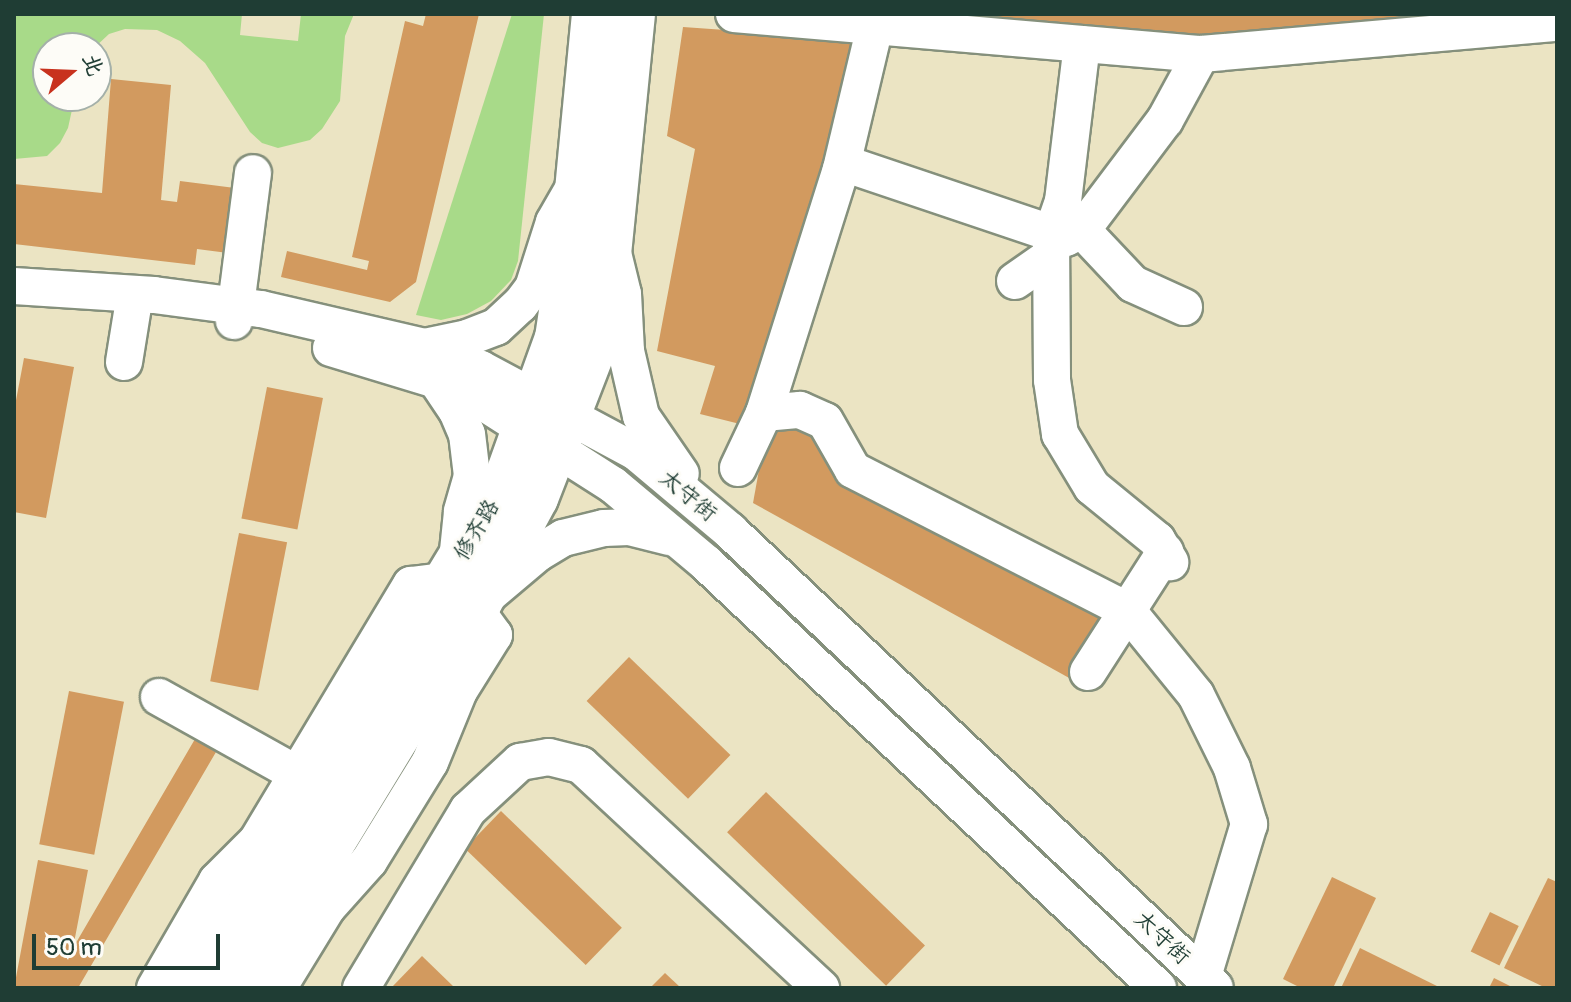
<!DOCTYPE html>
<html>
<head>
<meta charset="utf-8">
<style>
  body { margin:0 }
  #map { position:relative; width:1571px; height:1002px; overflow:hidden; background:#ebe4c3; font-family:Pangolin,"LXGW WenKai TC",sans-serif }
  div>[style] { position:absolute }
  .green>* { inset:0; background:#a8da89; transform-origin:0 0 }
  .building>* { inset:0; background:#d29a5f; transform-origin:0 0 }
  .roads { filter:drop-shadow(2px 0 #85907c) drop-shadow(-2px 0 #85907c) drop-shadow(0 2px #85907c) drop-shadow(0 -2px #85907c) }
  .minor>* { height:36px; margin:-18px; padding:0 18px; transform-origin:18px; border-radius:18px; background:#fff }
  .major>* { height:44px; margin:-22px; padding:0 22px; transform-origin:22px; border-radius:22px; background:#fff }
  span { translate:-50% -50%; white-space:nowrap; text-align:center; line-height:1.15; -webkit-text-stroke:6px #fdfcf7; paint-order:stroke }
  .street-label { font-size:22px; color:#1f3d34 }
  .frame { position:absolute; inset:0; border:16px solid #1f3d34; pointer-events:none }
  .north { position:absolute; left:32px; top:32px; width:80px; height:80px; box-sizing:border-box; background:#fdfcf7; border:2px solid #a4b0a9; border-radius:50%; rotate:71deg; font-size:22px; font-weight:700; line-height:32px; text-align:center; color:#1f3d34 }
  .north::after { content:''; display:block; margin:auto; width:28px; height:36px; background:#c8321e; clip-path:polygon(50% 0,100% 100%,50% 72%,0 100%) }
  .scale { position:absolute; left:32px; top:934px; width:188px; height:36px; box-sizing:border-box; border:4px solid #1f3d34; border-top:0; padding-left:10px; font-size:24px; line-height:28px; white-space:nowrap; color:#1f3d34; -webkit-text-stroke:6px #fdfcf7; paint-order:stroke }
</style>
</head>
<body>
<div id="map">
  <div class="green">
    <i style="clip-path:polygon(14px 14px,242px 14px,240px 35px,298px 41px,301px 14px,354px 14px,345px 36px,340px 101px,322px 129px,310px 140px,278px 148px,262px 143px,250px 132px,205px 63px,180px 41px,157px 30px,125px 29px,109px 34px,94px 48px,48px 48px,48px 96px,75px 96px,68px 128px,60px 143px,47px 156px,14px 159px)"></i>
    <i style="clip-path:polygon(512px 14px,544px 14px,518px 261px,511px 280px,491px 301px,467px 314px,441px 320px,416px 315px)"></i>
    <i style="left:688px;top:511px;width:540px;height:13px;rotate:43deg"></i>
  </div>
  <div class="building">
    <i style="clip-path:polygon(426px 14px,479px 14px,416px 282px,390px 302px,281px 277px,287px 251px,367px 270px,369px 261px,352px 257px,405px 21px,423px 26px)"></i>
    <i style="clip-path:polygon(914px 14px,1475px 14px,1475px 16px,1179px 37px)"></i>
    <i style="clip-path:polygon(683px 27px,863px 40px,748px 426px,700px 414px,715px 366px,657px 351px,695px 149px,667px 136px)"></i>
    <i style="clip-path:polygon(111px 79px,171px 85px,161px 200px,177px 202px,180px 181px,235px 188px,228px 253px,197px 249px,195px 265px,14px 244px,14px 184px,102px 193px)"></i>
    <i style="clip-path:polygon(24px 358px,74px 367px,46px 518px,14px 512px,14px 411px)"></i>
    <i style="left:267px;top:387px;width:57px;height:134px;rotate:11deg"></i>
    <i style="clip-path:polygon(803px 419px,1109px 609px,1071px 679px,753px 503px,768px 420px)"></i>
    <i style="left:239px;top:533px;width:49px;height:151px;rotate:11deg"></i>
    <i style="left:629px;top:657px;width:141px;height:61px;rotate:44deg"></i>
    <i style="left:69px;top:691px;width:56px;height:156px;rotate:11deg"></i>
    <i style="clip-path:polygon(195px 739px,216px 752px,78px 988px,14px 988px,38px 860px,88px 870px,73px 948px)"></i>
    <i style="left:766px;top:792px;width:221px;height:56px;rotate:44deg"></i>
    <i style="left:501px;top:811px;width:168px;height:52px;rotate:44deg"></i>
    <i style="clip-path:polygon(1332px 877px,1376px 898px,1333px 988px,1301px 988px,1283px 979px)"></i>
    <i style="clip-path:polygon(1548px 878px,1557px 882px,1555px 988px,1546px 988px,1504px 968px)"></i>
    <i style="left:1490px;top:912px;width:32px;height:44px;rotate:26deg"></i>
    <i style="clip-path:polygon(1360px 948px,1441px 988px,1341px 988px)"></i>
    <i style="clip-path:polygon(422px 956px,455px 988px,391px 988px)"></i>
    <i style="clip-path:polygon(665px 973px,681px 988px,650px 988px)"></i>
    <i style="clip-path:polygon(1494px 978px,1514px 988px,1489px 988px)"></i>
  </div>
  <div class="roads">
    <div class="minor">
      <i style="left:734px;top:14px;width:469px;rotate:4.9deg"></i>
      <i style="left:1201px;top:54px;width:357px;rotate:-5deg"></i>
      <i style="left:1082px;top:44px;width:158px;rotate:96.9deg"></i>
      <i style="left:1063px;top:201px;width:36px;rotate:109deg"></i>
      <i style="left:1051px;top:235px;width:145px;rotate:89.6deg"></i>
      <i style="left:1052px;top:380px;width:55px;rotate:81.6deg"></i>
      <i style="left:1060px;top:434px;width:62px;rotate:58.9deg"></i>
      <i style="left:1092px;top:487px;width:84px;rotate:39.2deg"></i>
      <i style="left:1157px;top:540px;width:26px;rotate:59deg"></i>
      <i style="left:843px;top:163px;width:235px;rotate:18.6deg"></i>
      <i style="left:1066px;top:238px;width:18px;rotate:-27deg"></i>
      <i style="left:1082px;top:230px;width:138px;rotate:-53deg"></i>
      <i style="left:1165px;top:120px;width:75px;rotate:-61.4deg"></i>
      <i style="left:1082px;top:230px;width:74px;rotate:46.6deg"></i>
      <i style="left:1133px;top:284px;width:56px;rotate:24.3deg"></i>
      <i style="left:613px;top:253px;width:42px;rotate:76.3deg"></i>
      <i style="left:623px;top:294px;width:57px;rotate:87deg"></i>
      <i style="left:626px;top:351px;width:67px;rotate:77deg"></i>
      <i style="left:641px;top:416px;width:70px;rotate:55.4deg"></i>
      <i style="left:1015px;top:281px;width:44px;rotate:-34.8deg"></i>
      <i style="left:14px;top:286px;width:140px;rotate:3.7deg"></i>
      <i style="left:154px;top:295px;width:108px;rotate:7.5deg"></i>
      <i style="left:261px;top:309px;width:167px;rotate:13.1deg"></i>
      <i style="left:424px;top:347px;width:61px;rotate:21.1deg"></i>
      <i style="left:481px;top:369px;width:176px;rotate:28.2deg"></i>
      <i style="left:636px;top:452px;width:123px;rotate:40deg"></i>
      <i style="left:730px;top:531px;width:666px;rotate:43.3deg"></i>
      <i style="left:234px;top:321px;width:149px;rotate:-82.7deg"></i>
      <i style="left:424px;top:347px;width:44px;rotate:-11.8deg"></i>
      <i style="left:467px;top:338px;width:31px;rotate:-21deg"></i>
      <i style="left:496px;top:327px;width:33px;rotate:-43deg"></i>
      <i style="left:520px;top:305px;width:21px;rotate:-53deg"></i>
      <i style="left:533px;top:288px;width:69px;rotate:-72.3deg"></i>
      <i style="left:554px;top:222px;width:38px;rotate:-60deg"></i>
      <i style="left:331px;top:348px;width:110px;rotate:16.9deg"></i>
      <i style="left:436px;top:380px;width:48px;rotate:24.4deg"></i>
      <i style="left:480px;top:400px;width:158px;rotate:32.6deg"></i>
      <i style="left:613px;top:485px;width:123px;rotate:40deg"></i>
      <i style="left:707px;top:564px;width:619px;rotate:43.23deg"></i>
      <i style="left:124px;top:362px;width:69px;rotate:-80.8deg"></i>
      <i style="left:436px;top:380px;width:37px;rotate:56deg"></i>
      <i style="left:457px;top:411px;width:25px;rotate:67deg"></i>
      <i style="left:467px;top:434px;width:42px;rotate:83.2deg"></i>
      <i style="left:472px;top:476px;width:37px;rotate:106deg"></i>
      <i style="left:462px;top:512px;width:48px;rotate:95.9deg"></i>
      <i style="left:764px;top:413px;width:36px;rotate:-5deg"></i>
      <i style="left:800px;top:410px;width:27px;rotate:24deg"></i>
      <i style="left:825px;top:421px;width:56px;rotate:60.3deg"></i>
      <i style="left:853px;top:470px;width:308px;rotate:27.1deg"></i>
      <i style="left:1127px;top:610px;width:109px;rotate:50.9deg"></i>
      <i style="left:1196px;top:695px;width:81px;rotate:63.7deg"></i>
      <i style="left:1232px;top:768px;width:59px;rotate:73.1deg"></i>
      <i style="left:1249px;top:824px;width:159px;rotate:106.8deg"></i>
      <i style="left:738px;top:468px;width:61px;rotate:-64.7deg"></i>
      <i style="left:764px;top:413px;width:256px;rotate:-72.5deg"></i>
      <i style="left:841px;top:169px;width:147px;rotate:-76.6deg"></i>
      <i style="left:487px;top:596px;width:67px;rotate:-40.1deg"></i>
      <i style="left:538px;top:553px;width:29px;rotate:-31deg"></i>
      <i style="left:563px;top:538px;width:42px;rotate:-13.7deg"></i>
      <i style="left:604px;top:528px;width:25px;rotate:-2deg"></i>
      <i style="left:629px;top:527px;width:41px;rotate:14deg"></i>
      <i style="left:1088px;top:672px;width:143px;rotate:-57.3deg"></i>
      <i style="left:159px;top:697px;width:182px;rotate:29.2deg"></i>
      <i style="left:155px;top:988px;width:124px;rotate:-59.9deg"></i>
      <i style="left:217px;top:881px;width:57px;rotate:-45deg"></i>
      <i style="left:257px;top:841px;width:299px;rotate:-59deg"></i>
      <i style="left:411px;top:585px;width:34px;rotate:-7deg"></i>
      <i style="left:278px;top:988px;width:94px;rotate:-58.5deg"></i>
      <i style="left:327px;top:908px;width:63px;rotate:-48.2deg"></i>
      <i style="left:369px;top:861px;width:116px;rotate:-58.4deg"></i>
      <i style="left:430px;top:762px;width:77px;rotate:-67.8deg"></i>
      <i style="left:459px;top:691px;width:66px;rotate:-58deg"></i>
      <i style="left:494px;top:635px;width:32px;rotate:-126deg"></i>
      <i style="left:361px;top:988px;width:208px;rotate:-59deg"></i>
      <i style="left:468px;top:810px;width:71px;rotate:-42.7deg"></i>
      <i style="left:520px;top:762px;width:29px;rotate:-10deg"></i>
      <i style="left:549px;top:757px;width:33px;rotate:14deg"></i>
      <i style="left:581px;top:765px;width:328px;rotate:42.9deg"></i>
    </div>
    <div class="major">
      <i style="left:198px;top:988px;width:589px;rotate:-58.69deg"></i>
      <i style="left:504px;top:485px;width:156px;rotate:-70.2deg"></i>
      <i style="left:557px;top:338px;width:107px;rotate:-81.4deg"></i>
      <i style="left:573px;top:232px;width:219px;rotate:-84.5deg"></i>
      <i style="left:244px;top:988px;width:452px;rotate:-58.6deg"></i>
      <i style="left:480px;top:602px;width:118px;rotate:-61.7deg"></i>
      <i style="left:536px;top:498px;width:158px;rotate:-68.8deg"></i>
      <i style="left:593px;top:351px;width:98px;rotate:-80.6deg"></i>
      <i style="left:609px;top:254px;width:241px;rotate:-84.3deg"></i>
    </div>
  </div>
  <div class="street-label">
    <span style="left:688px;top:496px;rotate:40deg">太守街</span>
    <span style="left:477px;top:530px;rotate:-59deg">修齐路</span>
    <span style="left:1162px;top:938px;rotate:43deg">太守街</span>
  </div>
  <div class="frame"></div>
  <div class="north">北</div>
  <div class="scale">50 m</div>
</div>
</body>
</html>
